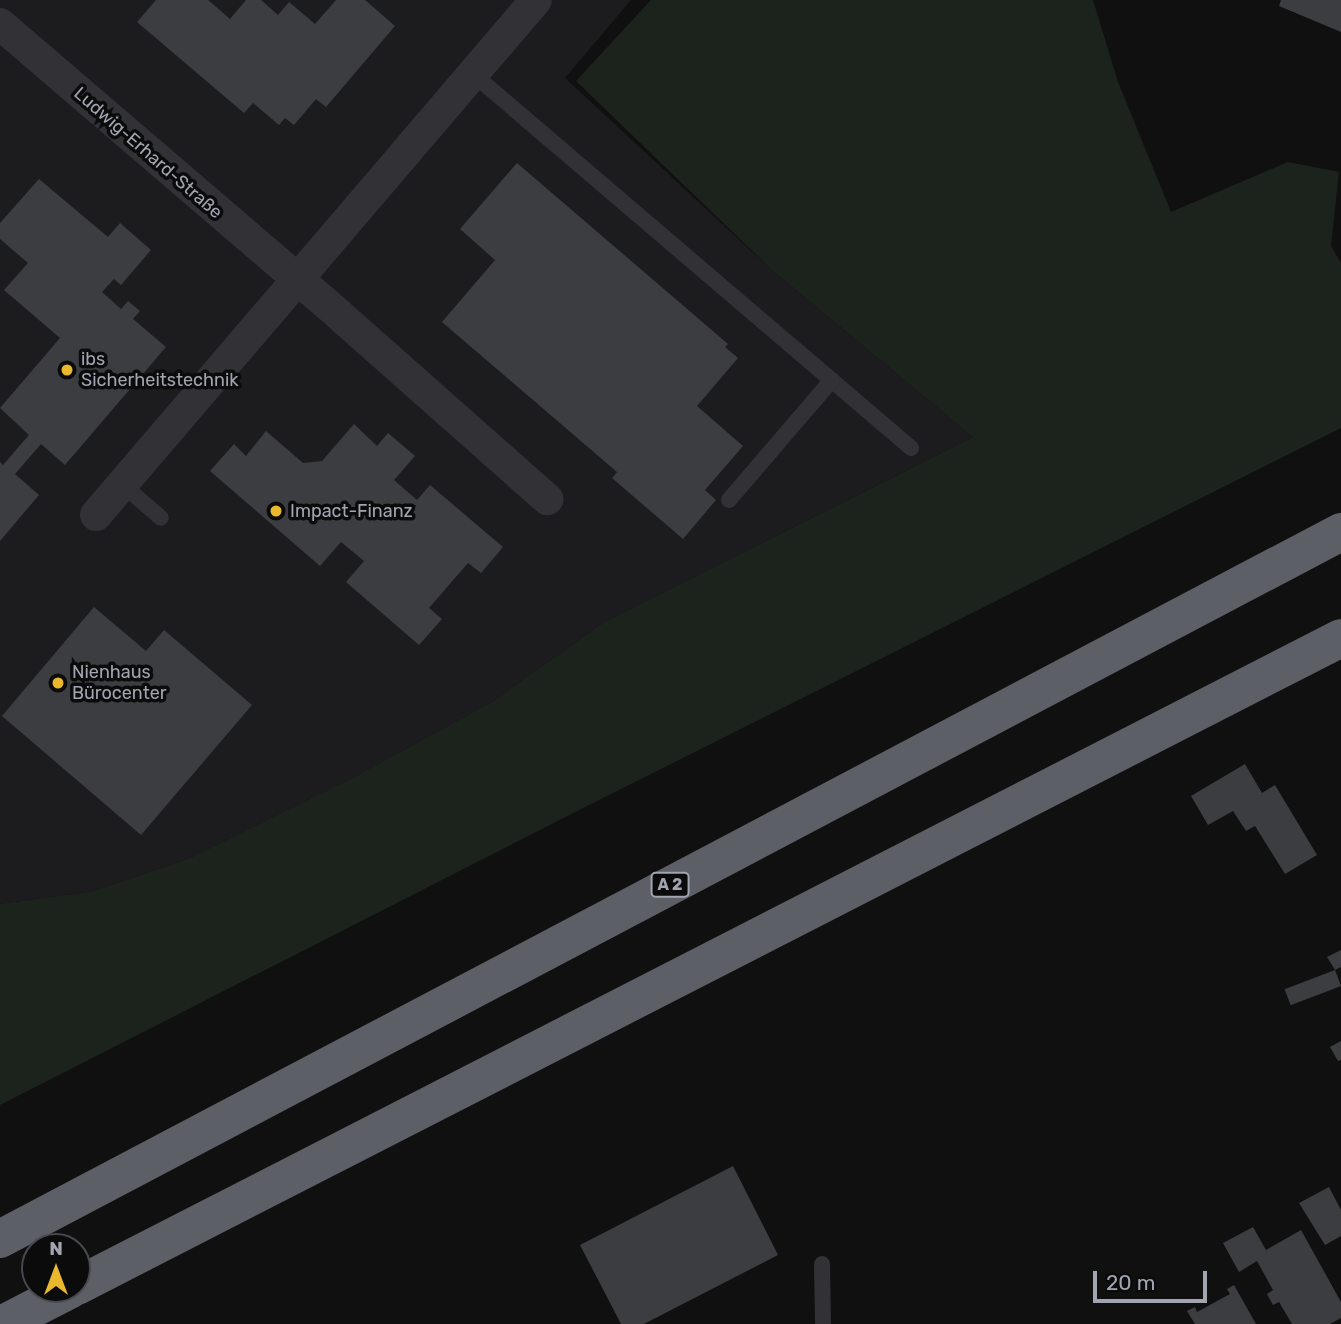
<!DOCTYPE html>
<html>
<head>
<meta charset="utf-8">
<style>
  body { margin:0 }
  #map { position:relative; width:1341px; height:1324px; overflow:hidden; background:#101011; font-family:Rubik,sans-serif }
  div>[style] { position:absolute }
  .built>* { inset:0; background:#1c1c1e }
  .green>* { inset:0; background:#1c231d }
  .building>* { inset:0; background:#3c3d41; transform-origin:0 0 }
  .service>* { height:16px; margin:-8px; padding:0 8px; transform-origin:8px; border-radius:8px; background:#313136 }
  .minor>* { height:32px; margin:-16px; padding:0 16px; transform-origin:16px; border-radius:16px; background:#313136 }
  .motorway>* { height:38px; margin:-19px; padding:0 19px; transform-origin:19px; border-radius:19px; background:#5d5f67 }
  .dots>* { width:19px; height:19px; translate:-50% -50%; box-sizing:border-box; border:4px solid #0b0b0c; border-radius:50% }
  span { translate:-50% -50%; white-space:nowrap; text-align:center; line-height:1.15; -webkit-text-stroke:7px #0b0b0c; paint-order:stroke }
  .shield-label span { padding:2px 5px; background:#0b0b0c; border:2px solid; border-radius:5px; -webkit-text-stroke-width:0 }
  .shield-label { font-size:16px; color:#a1a5b1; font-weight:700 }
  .street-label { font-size:18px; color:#a1a5b1 }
  .poi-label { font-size:18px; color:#a1a5b1 }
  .left { translate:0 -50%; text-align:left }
  .north { position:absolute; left:21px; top:1233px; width:70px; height:70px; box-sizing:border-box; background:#0b0b0c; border:2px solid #47494e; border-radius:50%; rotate:0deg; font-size:19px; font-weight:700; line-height:28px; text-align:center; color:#a1a5b1 }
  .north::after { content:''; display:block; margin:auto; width:24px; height:32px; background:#eab82e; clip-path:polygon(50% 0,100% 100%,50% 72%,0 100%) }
  .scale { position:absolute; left:1093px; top:1271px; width:114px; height:32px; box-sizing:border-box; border:4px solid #a1a5b1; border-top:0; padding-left:9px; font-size:21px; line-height:24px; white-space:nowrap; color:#a1a5b1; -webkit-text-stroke:5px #0b0b0c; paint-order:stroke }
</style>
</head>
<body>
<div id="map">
  <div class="built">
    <i style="clip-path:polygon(0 0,631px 0,565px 78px,773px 271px,973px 437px,603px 623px,492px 702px,356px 776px,190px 858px,94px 891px,0 904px)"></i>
  </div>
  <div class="green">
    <i style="clip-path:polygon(651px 0,1093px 0,1118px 82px,1171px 212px,1288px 162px,1339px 172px,1331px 246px,1341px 263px,1341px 428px,591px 804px,0 1105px,0 904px,94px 891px,190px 858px,356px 776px,492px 702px,603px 623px,973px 437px,773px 271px,576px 81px)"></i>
  </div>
  <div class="building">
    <i style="clip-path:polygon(156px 0,208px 0,230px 19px,246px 0,261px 0,278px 15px,289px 2px,315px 24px,336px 0,365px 0,395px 26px,326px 107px,316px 99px,294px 125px,285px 118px,279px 125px,253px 103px,244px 113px,137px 22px)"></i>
    <i style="clip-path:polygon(1281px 0,1341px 0,1341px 32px,1279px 6px)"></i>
    <i style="clip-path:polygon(517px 163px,728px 344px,725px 347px,738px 358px,697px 406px,743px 446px,705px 490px,716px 500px,683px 539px,612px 478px,617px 472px,442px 322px,495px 260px,460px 229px)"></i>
    <i style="clip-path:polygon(39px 179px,108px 237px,120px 223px,151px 250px,121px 285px,114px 279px,102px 292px,121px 309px,128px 301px,140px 311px,133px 319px,166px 347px,65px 465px,41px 444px,15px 474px,39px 495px,0 541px,0 462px,3px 465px,29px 435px,0 408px,60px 338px,4px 290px,28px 263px,0 239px,0 223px)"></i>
    <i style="clip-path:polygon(354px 424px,377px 446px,388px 433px,415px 456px,394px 480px,417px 500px,430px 485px,503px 547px,481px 573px,468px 563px,429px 608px,442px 619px,419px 645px,346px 582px,364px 561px,341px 542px,320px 566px,210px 471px,234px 444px,246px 456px,266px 431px,303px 463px,322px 461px)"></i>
    <i style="clip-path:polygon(94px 607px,146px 651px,164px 630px,252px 705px,141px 835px,2px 716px)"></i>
    <i style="clip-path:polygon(1245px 764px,1262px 793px,1275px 785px,1317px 855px,1285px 874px,1255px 826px,1246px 831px,1233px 811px,1208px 825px,1191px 796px)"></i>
    <i style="clip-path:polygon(1341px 950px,1341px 967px,1335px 970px,1327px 957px)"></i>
    <i style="left:1335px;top:970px;width:17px;height:54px;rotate:69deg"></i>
    <i style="clip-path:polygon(1341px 1041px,1341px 1060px,1338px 1061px,1330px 1047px)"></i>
    <i style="clip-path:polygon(733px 1166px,778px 1255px,644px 1324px,621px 1324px,580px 1245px)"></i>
    <i style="clip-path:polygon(1329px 1187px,1341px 1210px,1341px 1236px,1325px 1245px,1299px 1203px)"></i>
    <i style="clip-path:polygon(1253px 1227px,1266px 1250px,1301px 1230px,1341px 1302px,1341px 1318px,1330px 1324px,1292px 1324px,1279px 1302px,1273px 1305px,1267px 1294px,1273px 1290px,1257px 1261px,1239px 1272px,1223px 1243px)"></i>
    <i style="clip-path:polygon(1234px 1285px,1256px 1324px,1195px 1324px,1187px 1311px,1195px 1307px,1197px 1312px,1230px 1294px,1227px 1289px)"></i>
  </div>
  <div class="service">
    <i style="left:473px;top:74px;width:576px;rotate:40.49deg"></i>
    <i style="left:123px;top:485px;width:50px;rotate:41deg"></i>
    <i style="left:729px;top:500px;width:158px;rotate:-49.4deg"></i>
    <i style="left:822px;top:1264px;width:60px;rotate:89deg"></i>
  </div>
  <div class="minor">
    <i style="left:0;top:24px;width:444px;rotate:40.6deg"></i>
    <i style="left:337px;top:313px;width:281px;rotate:41.5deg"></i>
    <i style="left:96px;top:515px;width:677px;rotate:-49.49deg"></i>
  </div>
  <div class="motorway">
    <i style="left:0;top:1239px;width:1516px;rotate:-27.8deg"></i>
    <i style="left:77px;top:1286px;width:1420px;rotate:-27.14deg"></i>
    <i style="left:3px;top:1324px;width:76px;rotate:-27.2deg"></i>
  </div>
  <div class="dots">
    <i style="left:67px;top:370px;background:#eab82e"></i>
    <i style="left:276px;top:511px;background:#eab82e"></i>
    <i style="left:58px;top:683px;background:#eab82e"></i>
  </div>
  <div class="shield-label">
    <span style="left:670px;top:885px">A 2</span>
  </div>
  <div class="street-label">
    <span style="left:148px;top:153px;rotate:41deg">Ludwig-Erhard-Straße</span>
  </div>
  <div class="poi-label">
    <span class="left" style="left:81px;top:370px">ibs<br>Sicherheitstechnik</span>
    <span class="left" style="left:290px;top:511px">Impact-Finanz</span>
    <span class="left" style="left:72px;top:683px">Nienhaus<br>Bürocenter</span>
  </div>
  <div class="north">N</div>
  <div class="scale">20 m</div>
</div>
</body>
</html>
